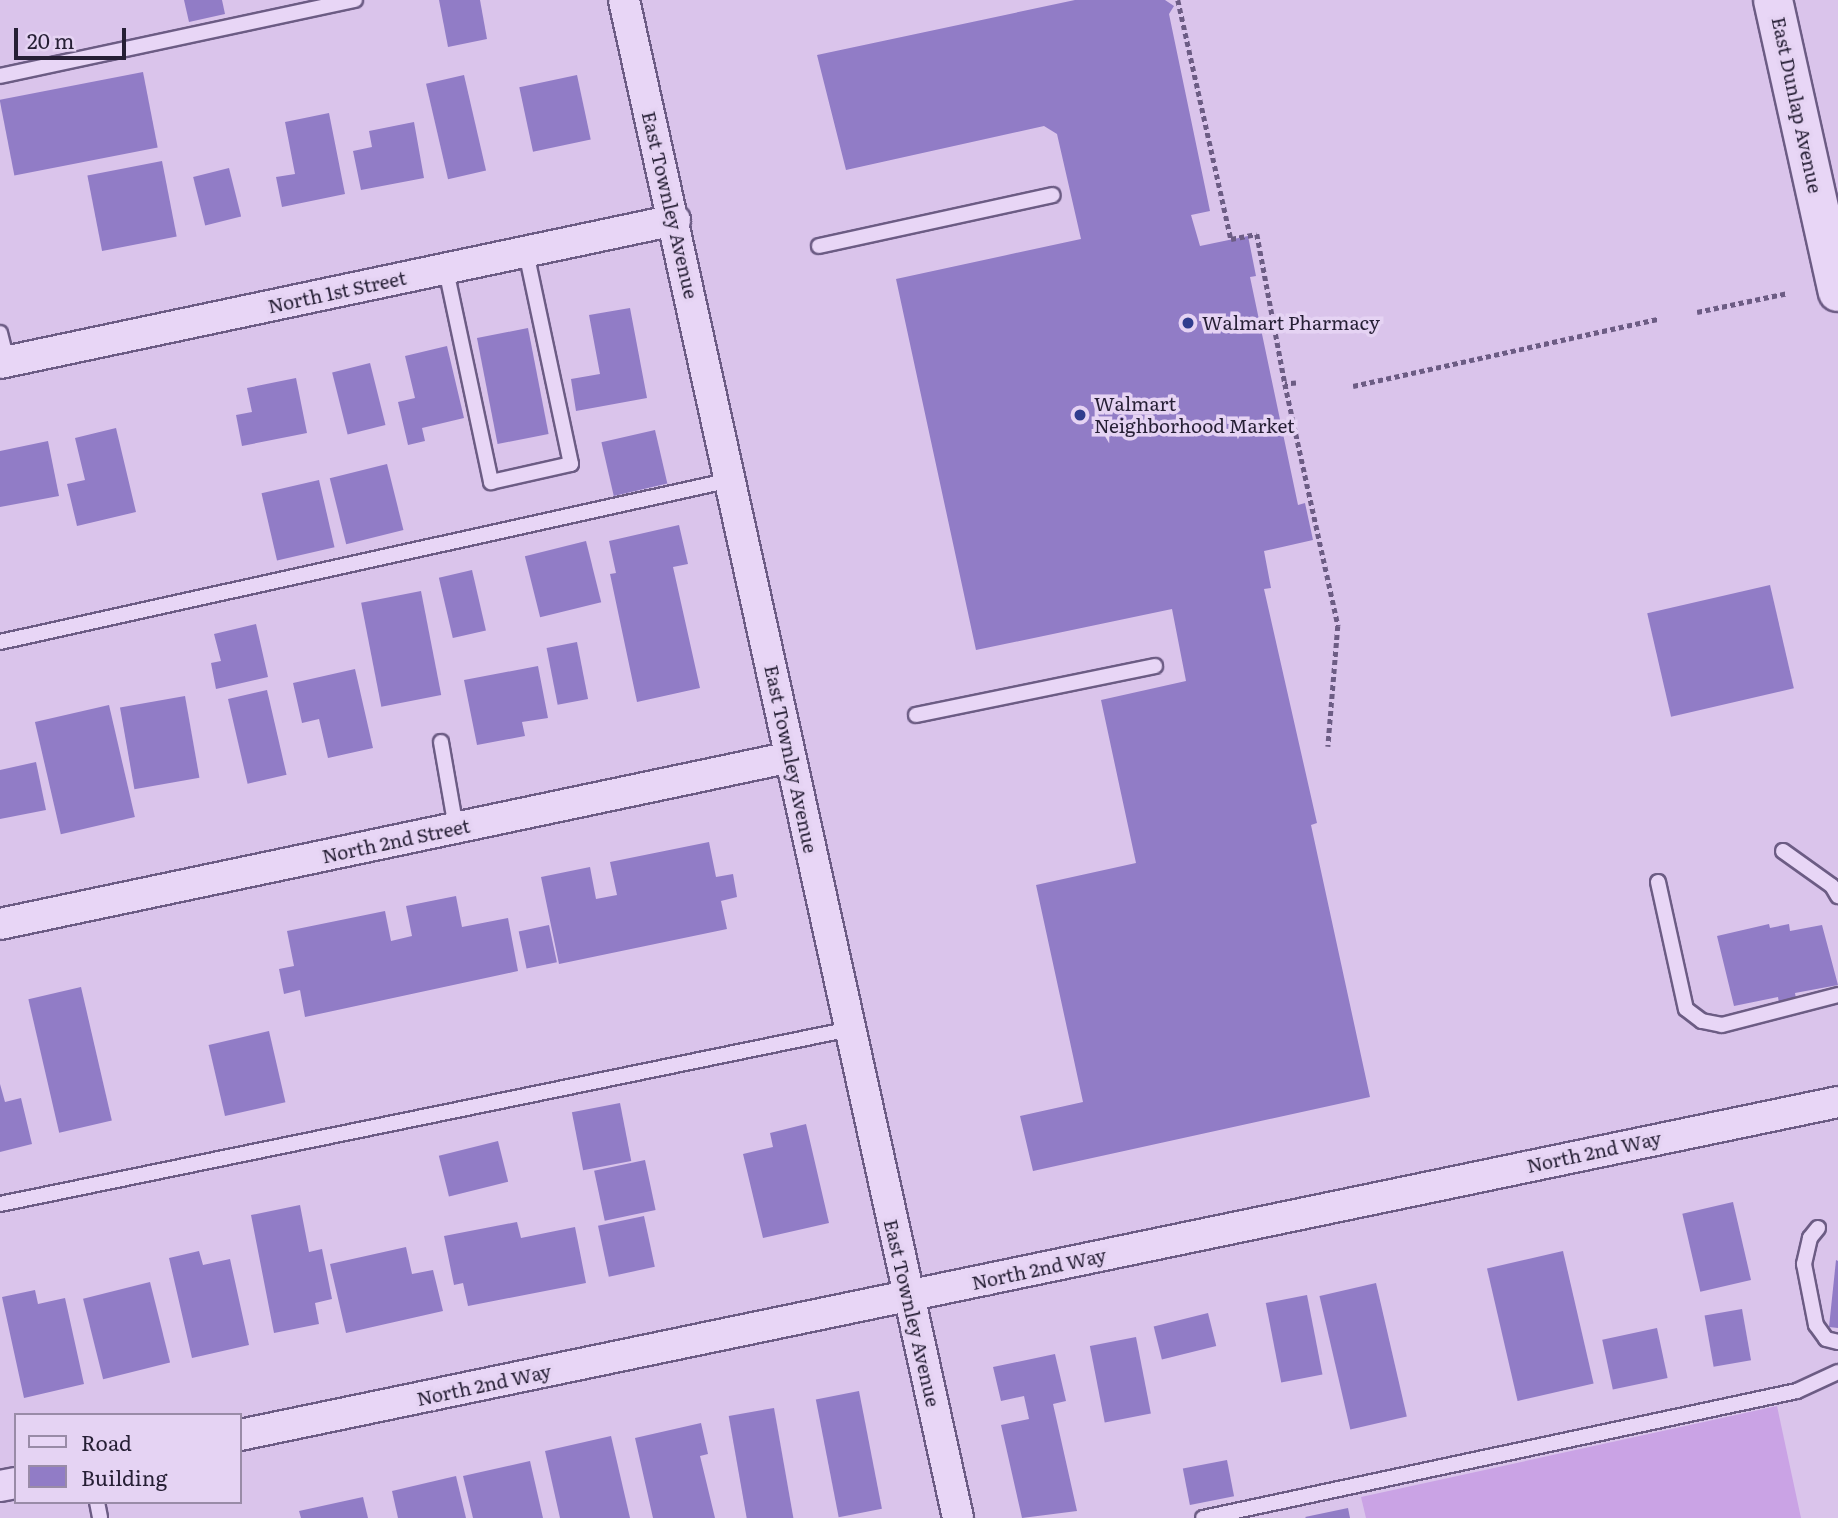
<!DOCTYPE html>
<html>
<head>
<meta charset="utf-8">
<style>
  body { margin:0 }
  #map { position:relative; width:1838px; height:1518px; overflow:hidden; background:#dac4eb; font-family:Literata,serif }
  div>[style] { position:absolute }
  .sand>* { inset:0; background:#caa3e5 }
  .building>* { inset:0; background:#917cc6; transform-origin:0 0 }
  .path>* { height:4.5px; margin-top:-2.25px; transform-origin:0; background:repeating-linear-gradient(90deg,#6c5c84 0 5px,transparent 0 8.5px) }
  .roads { filter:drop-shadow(2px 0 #6c5c84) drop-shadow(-2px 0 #6c5c84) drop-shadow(0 2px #6c5c84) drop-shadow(0 -2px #6c5c84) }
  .service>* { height:14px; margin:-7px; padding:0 7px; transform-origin:7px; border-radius:7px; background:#e8d6f6 }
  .minor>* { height:30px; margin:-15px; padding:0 15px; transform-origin:15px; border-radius:15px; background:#e8d6f6 }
  .secondary>* { height:38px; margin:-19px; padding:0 19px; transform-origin:19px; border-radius:19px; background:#e8d6f6 }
  .dots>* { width:19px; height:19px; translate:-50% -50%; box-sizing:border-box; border:4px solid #e5d3f3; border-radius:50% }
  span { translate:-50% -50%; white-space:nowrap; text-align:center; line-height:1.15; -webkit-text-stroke:7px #e5d3f3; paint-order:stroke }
  .street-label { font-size:19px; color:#261f35 }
  .poi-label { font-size:19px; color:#261f35 }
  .left { translate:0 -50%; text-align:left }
  .legend { position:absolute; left:14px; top:1413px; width:228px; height:91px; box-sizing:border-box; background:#e5d3f3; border:2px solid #998ba7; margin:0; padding:9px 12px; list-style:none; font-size:21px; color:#261f35 }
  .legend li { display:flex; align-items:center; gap:14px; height:35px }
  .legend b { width:35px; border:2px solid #998ba7 }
  .scale { position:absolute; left:14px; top:28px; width:112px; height:32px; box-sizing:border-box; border:4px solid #261f35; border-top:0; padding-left:9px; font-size:21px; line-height:24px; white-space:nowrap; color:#261f35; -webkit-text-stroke:5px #e5d3f3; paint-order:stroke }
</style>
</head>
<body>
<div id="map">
  <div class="sand">
    <i style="clip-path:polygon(1777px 1406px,1801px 1518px,1366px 1518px,1361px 1497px)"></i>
  </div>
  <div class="building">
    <i style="clip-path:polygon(184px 0,222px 0,225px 14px,189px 22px)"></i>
    <i style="clip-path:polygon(439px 0,480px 0,487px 39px,448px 47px)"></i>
    <i style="clip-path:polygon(1075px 0,1165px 0,1174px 6px,1169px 14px,1210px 211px,1191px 215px,1200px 246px,1248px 236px,1256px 276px,1250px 277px,1298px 505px,1305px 503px,1313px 540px,1264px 551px,1271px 588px,1264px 589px,1317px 823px,1311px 825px,1370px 1097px,1033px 1171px,1020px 1116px,1083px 1102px,1036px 885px,1136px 863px,1101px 700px,1186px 681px,1172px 609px,976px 650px,896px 279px,1081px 239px,1057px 134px,1044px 126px,846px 170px,817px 55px)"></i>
    <i style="left:143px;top:72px;width:77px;height:146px;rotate:79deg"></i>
    <i style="left:464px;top:75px;width:98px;height:39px;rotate:77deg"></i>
    <i style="left:577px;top:75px;width:66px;height:59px;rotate:78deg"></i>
    <i style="clip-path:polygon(329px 113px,345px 194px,282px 207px,276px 177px,295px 174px,285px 122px)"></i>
    <i style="clip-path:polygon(414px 122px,424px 178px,361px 190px,353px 151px,372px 147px,369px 131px)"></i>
    <i style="left:162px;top:161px;width:77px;height:76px;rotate:79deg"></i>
    <i style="left:229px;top:168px;width:50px;height:37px;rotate:76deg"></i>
    <i style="clip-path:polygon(630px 308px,647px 398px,576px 411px,571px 379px,600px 374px,589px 315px)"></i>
    <i style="left:528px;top:328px;width:108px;height:52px;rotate:79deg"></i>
    <i style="clip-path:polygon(447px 346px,464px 418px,422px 428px,425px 441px,408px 445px,398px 402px,415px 398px,405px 356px)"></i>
    <i style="left:370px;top:363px;width:64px;height:39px;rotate:76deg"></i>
    <i style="clip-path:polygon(296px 378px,307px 433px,242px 446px,236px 415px,252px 412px,247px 388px)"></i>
    <i style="clip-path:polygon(116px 428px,136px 512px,77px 526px,67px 484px,85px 480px,75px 438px)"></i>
    <i style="left:655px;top:430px;width:55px;height:55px;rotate:77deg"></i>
    <i style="clip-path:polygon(48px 441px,59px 496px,0 507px,0 451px)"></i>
    <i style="left:387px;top:464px;width:68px;height:59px;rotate:76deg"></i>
    <i style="left:319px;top:480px;width:69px;height:59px;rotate:77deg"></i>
    <i style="clip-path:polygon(679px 525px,688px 564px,673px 567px,700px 688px,637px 702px,610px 574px,616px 573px,609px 541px)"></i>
    <i style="left:586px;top:541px;width:63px;height:63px;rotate:76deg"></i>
    <i style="left:472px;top:570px;width:62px;height:34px;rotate:77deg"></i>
    <i style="left:1770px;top:585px;width:106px;height:126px;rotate:77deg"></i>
    <i style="left:421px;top:591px;width:106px;height:61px;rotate:79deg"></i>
    <i style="clip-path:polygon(256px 624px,268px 677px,216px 689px,211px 663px,221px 661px,214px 634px)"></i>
    <i style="left:577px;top:642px;width:58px;height:31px;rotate:79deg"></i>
    <i style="clip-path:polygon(538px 666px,548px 718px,522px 722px,525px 736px,477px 745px,464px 680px)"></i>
    <i style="clip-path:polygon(355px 669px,373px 748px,328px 758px,319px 719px,302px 723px,293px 683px)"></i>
    <i style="left:267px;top:690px;width:87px;height:40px;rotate:77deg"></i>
    <i style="left:185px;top:696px;width:83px;height:66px;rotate:80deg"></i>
    <i style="left:109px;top:705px;width:115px;height:76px;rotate:77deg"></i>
    <i style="clip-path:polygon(36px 762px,46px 810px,0 819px,0 770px)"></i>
    <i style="clip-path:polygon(709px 842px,716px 877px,733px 874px,737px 897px,721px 901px,727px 929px,559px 964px,541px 877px,590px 867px,596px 899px,617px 895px,610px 862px)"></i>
    <i style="clip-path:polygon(456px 896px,462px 927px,508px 918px,518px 971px,305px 1017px,300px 990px,284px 994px,279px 969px,294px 966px,287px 931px,385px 911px,391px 941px,412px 936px,406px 906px)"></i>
    <i style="clip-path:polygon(1769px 924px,1770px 928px,1789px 924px,1790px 931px,1822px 925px,1838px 985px,1795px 993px,1796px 999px,1779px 1003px,1778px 997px,1734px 1006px,1717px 936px)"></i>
    <i style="left:549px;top:925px;width:38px;height:31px;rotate:78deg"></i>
    <i style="left:81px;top:987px;width:137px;height:54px;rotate:77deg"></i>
    <i style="left:269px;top:1031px;width:73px;height:62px;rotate:77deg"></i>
    <i style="clip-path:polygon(0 1084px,5px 1102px,21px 1098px,32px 1144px,0 1152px)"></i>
    <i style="left:620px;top:1103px;width:59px;height:49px;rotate:79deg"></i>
    <i style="clip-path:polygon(806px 1124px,829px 1223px,763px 1238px,743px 1154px,773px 1147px,770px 1133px)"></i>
    <i style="left:498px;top:1141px;width:42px;height:61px;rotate:76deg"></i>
    <i style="left:645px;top:1160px;width:51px;height:52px;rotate:78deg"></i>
    <i style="left:1733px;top:1202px;width:80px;height:52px;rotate:77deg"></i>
    <i style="clip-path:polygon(300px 1205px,309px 1252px,322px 1249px,332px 1299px,315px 1303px,319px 1324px,274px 1333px,251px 1215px)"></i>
    <i style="left:644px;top:1216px;width:52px;height:47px;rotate:78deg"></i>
    <i style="clip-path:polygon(517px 1222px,521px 1238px,575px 1227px,586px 1283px,468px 1306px,463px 1283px,454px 1285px,444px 1236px)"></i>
    <i style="clip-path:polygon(406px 1247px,412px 1274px,433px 1270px,443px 1311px,346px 1333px,330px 1264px)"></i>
    <i style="clip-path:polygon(199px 1251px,203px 1265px,230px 1259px,249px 1345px,192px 1358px,169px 1258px)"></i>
    <i style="left:1563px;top:1251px;width:136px;height:78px;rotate:77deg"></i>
    <i style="clip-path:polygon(1836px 1260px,1838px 1261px,1838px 1328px,1829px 1327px)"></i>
    <i style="left:150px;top:1282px;width:83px;height:69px;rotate:76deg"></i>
    <i style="left:1376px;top:1283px;width:137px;height:58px;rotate:77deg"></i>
    <i style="clip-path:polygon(35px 1290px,38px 1304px,65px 1298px,84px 1384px,24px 1398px,2px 1297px)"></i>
    <i style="left:1307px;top:1295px;width:81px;height:42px;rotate:79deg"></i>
    <i style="left:1742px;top:1309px;width:52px;height:38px;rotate:80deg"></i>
    <i style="left:1208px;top:1313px;width:34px;height:56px;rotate:76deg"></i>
    <i style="left:1657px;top:1328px;width:51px;height:56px;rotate:78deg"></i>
    <i style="left:1136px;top:1337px;width:78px;height:47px;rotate:79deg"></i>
    <i style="clip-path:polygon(1055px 1354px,1066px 1401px,1053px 1404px,1077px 1511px,1022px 1518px,1001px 1425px,1029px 1419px,1024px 1396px,1001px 1401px,993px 1367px)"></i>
    <i style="left:859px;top:1391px;width:120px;height:44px;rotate:79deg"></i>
    <i style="left:774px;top:1408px;width:112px;height:46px;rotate:80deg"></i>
    <i style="clip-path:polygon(701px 1423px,708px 1454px,700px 1456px,715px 1518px,653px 1518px,635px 1438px)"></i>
    <i style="clip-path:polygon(611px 1436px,630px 1518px,560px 1518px,545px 1451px)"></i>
    <i style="left:1227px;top:1460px;width:37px;height:45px;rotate:79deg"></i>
    <i style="clip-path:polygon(530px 1461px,543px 1518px,473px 1518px,463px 1476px)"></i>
    <i style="clip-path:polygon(456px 1476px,466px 1518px,398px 1518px,392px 1491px)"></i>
    <i style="clip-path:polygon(363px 1497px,368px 1518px,301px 1518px,299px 1511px)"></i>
    <i style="clip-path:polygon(1348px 1508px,1350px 1518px,1306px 1518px,1305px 1517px)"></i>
  </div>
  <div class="path">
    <i style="left:1178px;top:0;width:245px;rotate:77.5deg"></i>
    <i style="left:1231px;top:239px;width:26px;rotate:-11deg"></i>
    <i style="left:1257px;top:234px;width:153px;rotate:79.4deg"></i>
    <i style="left:1697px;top:312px;width:93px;rotate:-11.8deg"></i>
    <i style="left:1296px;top:383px;width:11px;rotate:175deg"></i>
    <i style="left:1285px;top:384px;width:248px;rotate:77.6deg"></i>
    <i style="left:1338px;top:626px;width:121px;rotate:94.7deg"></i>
    <i style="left:1353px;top:386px;width:313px;rotate:-12.4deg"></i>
  </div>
  <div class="roads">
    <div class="service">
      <i style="left:0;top:76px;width:363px;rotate:-12.1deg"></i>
      <i style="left:819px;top:246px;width:239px;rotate:-12.3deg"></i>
      <i style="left:446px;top:270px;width:217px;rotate:78deg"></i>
      <i style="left:491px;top:482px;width:82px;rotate:-12.7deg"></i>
      <i style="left:571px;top:464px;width:217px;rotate:-102deg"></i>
      <i style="left:0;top:333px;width:29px;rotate:76deg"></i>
      <i style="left:0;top:642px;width:749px;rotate:-12.5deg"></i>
      <i style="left:916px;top:715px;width:244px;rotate:-11.6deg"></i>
      <i style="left:441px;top:742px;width:87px;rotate:80.1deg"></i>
      <i style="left:1783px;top:851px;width:60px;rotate:35.5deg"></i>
      <i style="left:1832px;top:886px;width:12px;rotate:59deg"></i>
      <i style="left:1658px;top:882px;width:130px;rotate:77.6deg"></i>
      <i style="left:1686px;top:1009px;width:20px;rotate:37deg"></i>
      <i style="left:1702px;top:1021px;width:20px;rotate:11deg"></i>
      <i style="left:1722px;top:1025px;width:120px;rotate:-14.5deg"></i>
      <i style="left:0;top:1204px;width:868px;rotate:-11.63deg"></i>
      <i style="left:1818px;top:1228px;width:13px;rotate:129deg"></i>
      <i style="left:1810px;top:1238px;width:27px;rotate:103deg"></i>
      <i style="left:1804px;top:1264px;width:62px;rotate:78.9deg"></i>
      <i style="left:1816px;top:1325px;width:17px;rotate:54deg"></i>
      <i style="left:1826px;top:1339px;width:12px;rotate:14deg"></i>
      <i style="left:97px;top:1502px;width:16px;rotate:79deg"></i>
      <i style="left:1203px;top:1518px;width:607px;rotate:-12.07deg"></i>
      <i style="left:1797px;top:1391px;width:45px;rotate:-24.9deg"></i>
    </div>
    <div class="minor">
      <i style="left:624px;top:0;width:1554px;rotate:77.59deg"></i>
      <i style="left:0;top:363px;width:690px;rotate:-11.96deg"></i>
      <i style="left:0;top:924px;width:808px;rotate:-11.92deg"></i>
      <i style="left:240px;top:1435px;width:1632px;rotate:-11.77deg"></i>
      <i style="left:0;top:1486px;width:16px;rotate:-11deg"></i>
    </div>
    <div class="secondary">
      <i style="left:1773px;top:0;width:299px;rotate:77.5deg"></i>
    </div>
  </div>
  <div class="dots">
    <i style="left:1188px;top:323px;background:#303d8e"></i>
    <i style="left:1080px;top:415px;background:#303d8e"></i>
  </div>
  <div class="street-label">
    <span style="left:1797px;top:105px;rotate:78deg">East Dunlap Avenue</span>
    <span style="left:670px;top:205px;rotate:77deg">East Townley Avenue</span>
    <span style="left:337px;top:292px;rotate:-12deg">North 1st Street</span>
    <span style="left:791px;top:759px;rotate:78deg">East Townley Avenue</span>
    <span style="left:396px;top:841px;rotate:-12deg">North 2nd Street</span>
    <span style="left:1594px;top:1152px;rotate:-12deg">North 2nd Way</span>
    <span style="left:1039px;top:1269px;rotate:-12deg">North 2nd Way</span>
    <span style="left:912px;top:1313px;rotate:77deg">East Townley Avenue</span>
    <span style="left:484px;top:1385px;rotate:-12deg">North 2nd Way</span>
  </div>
  <div class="poi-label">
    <span class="left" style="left:1202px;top:323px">Walmart Pharmacy</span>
    <span class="left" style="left:1094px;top:415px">Walmart<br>Neighborhood Market</span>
  </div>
  <ul class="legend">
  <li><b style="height:9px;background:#e8d6f6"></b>Road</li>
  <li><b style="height:19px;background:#917cc6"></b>Building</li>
  </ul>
  <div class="scale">20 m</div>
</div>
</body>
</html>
